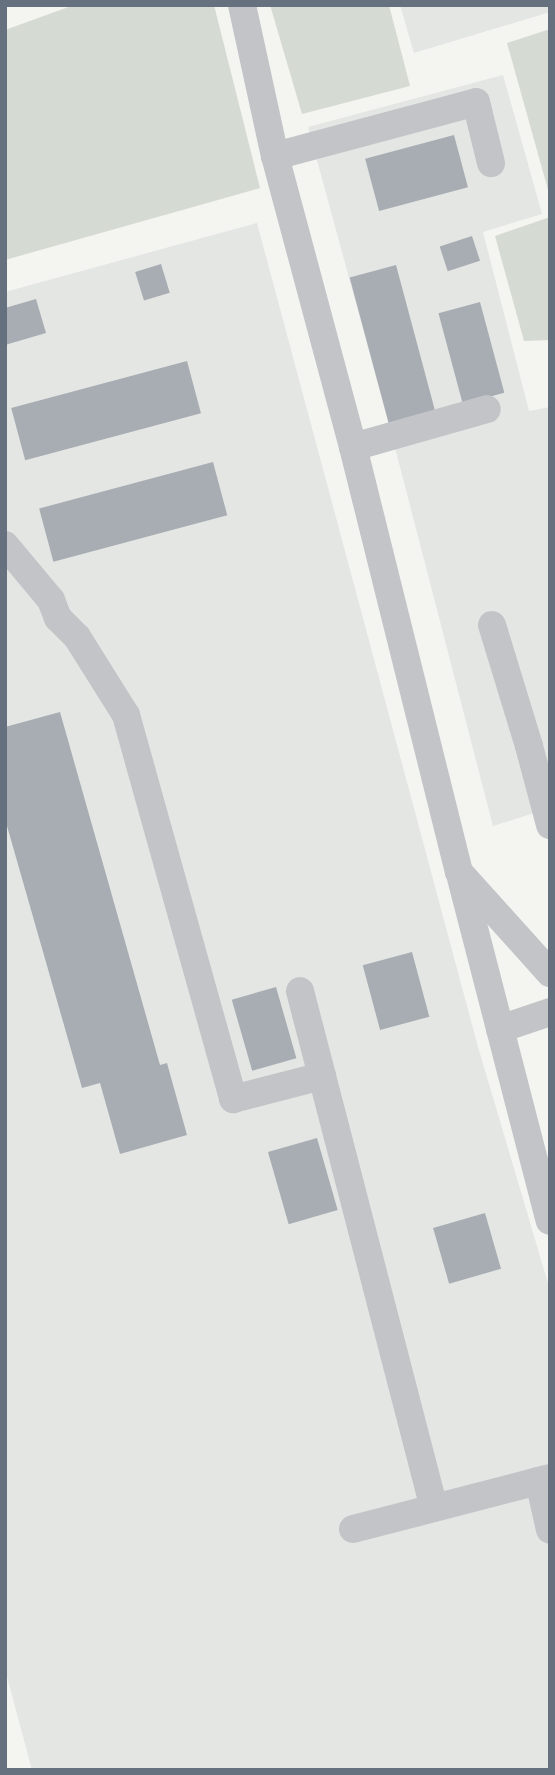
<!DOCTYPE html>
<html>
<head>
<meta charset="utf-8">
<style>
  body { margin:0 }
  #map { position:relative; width:555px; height:1775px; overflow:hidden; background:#f4f4f1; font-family:"Sofia Sans Condensed",sans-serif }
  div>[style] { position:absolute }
  .built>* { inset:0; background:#e4e6e4 }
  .green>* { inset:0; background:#d5dbd2 }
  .building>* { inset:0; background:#a8adb3; transform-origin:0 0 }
  .minor>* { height:28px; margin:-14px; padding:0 14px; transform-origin:14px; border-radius:14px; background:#c2c4c8 }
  span { translate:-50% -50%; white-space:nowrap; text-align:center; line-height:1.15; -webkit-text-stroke:7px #fff; paint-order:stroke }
  .frame { position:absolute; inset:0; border:7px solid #66717f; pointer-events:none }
</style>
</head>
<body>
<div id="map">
  <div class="built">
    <i style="clip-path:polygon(400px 5px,550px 5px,550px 12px,414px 53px)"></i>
    <i style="clip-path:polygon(503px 75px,542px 214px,483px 232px,529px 411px,550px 407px,550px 808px,493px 826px,392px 436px,308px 127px)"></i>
    <i style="clip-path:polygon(257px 223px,478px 1047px,550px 1290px,550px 1770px,32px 1770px,5px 1669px,5px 292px)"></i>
  </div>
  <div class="green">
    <i style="clip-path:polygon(74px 5px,214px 5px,260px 188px,5px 260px,5px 30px)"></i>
    <i style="clip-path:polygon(270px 5px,389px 5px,410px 86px,302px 114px)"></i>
    <i style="clip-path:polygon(550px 29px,550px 197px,507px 43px)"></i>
    <i style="clip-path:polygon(550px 217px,550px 340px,524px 341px,495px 236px)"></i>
  </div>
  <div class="building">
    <i style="left:454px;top:135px;width:54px;height:92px;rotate:75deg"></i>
    <i style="left:472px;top:236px;width:26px;height:34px;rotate:72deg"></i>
    <i style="left:161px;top:264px;width:30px;height:27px;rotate:73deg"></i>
    <i style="left:396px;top:265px;width:154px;height:48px;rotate:75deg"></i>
    <i style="clip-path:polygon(36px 299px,46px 333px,5px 345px,5px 308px)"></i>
    <i style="left:480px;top:302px;width:94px;height:43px;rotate:75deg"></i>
    <i style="left:187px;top:361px;width:54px;height:182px;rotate:75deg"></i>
    <i style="left:213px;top:462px;width:55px;height:180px;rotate:75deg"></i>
    <i style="clip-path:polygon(60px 712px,160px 1065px,167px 1063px,187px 1135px,120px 1154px,100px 1083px,82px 1088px,5px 819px,5px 727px)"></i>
    <i style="left:412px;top:952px;width:67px;height:51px;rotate:75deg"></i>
    <i style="left:276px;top:987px;width:74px;height:46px;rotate:74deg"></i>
    <i style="left:317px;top:1138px;width:75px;height:51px;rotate:74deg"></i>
    <i style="left:485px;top:1213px;width:58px;height:54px;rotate:74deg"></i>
  </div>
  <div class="minor">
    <i style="left:242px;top:5px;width:155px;rotate:77.7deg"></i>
    <i style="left:275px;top:156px;width:301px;rotate:75deg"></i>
    <i style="left:353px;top:447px;width:438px;rotate:76deg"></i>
    <i style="left:459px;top:872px;width:136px;rotate:48deg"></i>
    <i style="left:275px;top:156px;width:208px;rotate:-15deg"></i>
    <i style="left:476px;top:102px;width:63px;rotate:76.2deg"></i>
    <i style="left:353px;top:447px;width:139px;rotate:-15.8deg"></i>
    <i style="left:5px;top:545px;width:72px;rotate:50.1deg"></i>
    <i style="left:51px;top:600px;width:19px;rotate:69deg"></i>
    <i style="left:58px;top:618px;width:27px;rotate:45deg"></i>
    <i style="left:77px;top:637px;width:92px;rotate:57.9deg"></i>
    <i style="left:126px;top:715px;width:399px;rotate:74.4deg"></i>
    <i style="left:233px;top:1099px;width:92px;rotate:-14.5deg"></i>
    <i style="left:492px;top:625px;width:127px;rotate:73deg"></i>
    <i style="left:529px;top:746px;width:82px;rotate:75.1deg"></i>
    <i style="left:461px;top:878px;width:354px;rotate:75.5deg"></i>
    <i style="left:300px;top:991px;width:534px;rotate:75.47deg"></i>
    <i style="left:500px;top:1029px;width:53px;rotate:-18.8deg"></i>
    <i style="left:539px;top:1481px;width:50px;rotate:77.3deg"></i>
    <i style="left:353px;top:1529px;width:203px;rotate:-14.5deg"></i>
  </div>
  <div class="frame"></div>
</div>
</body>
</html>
